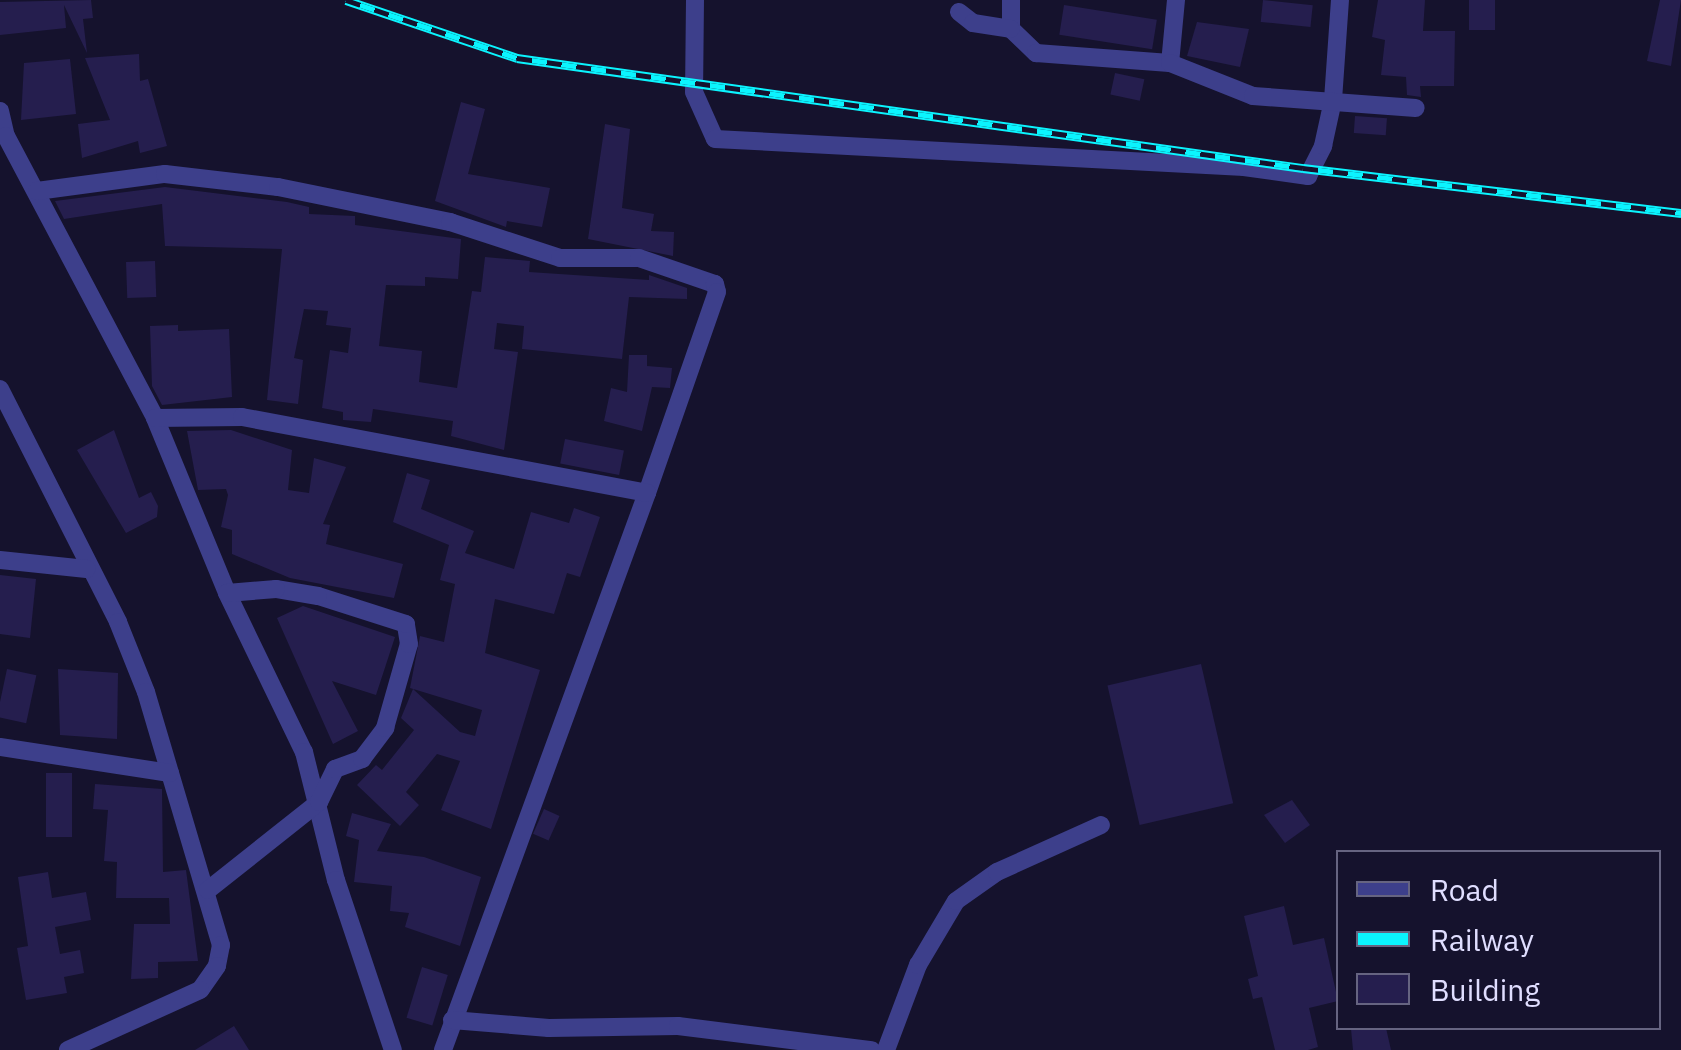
<!DOCTYPE html>
<html>
<head>
<meta charset="utf-8">
<style>
  body { margin:0 }
  #map { position:relative; width:1681px; height:1050px; overflow:hidden; background:#15122d; font-family:"IBM Plex Sans",sans-serif }
  div>[style] { position:absolute }
  .building>* { inset:0; background:#251e4e; transform-origin:0 0 }
  .street>* { height:18px; margin:-9px; padding:0 9px; transform-origin:9px; border-radius:9px; background:#3d3f8b }
  .rail>* { height:9px; margin-top:-4.5px; transform-origin:0; background:repeating-linear-gradient(90deg,#15122d 0 15px,#0bf4fe 0 30px); box-sizing:border-box; border-block:2px solid #0bf4fe }
  span { translate:-50% -50%; white-space:nowrap; text-align:center; line-height:1.15; -webkit-text-stroke:9px #15122d; paint-order:stroke }
  .legend { position:absolute; left:1336px; top:850px; width:325px; height:180px; box-sizing:border-box; background:#15122d; border:2px solid #666481; margin:0; padding:12px 18px; list-style:none; font-size:30px; color:#e0deff }
  .legend li { display:flex; align-items:center; gap:20px; height:50px }
  .legend b { width:50px; border:2px solid #666481 }
</style>
</head>
<body>
<div id="map">
  <div class="building">
    <i style="clip-path:polygon(91px 0,93px 18px,83px 19px,87px 53px,64px 5px,66px 28px,0 35px,0 2px)"></i>
    <i style="left:1263px;top:0;width:50px;height:22px;rotate:6deg"></i>
    <i style="clip-path:polygon(1378px 0,1425px 0,1423px 31px,1455px 31px,1454px 86px,1420px 86px,1421px 97px,1407px 95px,1406px 77px,1381px 75px,1385px 40px,1372px 37px)"></i>
    <i style="left:1469px;top:0;width:26px;height:30px"></i>
    <i style="clip-path:polygon(1660px 0,1681px 0,1671px 66px,1647px 61px)"></i>
    <i style="left:1064px;top:5px;width:94px;height:30px;rotate:9deg"></i>
    <i style="clip-path:polygon(1197px 22px,1249px 29px,1240px 67px,1187px 56px)"></i>
    <i style="clip-path:polygon(139px 54px,140px 81px,148px 79px,167px 146px,140px 153px,138px 141px,82px 158px,78px 124px,110px 120px,85px 58px)"></i>
    <i style="clip-path:polygon(70px 59px,76px 114px,21px 120px,24px 63px)"></i>
    <i style="left:1115px;top:73px;width:30px;height:22px;rotate:12deg"></i>
    <i style="clip-path:polygon(461px 102px,485px 109px,468px 174px,550px 188px,542px 227px,507px 221px,506px 227px,435px 201px)"></i>
    <i style="left:1355px;top:116px;width:32px;height:17px;rotate:4deg"></i>
    <i style="clip-path:polygon(605px 124px,630px 129px,622px 208px,654px 214px,651px 231px,674px 232px,673px 256px,588px 239px)"></i>
    <i style="clip-path:polygon(165px 187px,287px 202px,309px 207px,309px 214px,355px 216px,355px 225px,461px 239px,458px 279px,425px 277px,425px 286px,386px 285px,379px 346px,422px 351px,419px 382px,457px 388px,472px 291px,481px 292px,485px 257px,530px 261px,529px 272px,649px 280px,649px 275px,687px 288px,687px 299px,629px 297px,622px 359px,522px 349px,524px 326px,497px 323px,494px 349px,518px 352px,504px 450px,451px 436px,453px 421px,373px 409px,371px 422px,343px 420px,343px 412px,322px 408px,330px 350px,348px 353px,351px 328px,326px 325px,328px 311px,304px 309px,294px 358px,303px 360px,298px 404px,267px 400px,282px 249px,165px 246px,162px 204px,64px 219px,55px 201px)"></i>
    <i style="left:155px;top:261px;width:36px;height:29px;rotate:88deg"></i>
    <i style="clip-path:polygon(178px 325px,178px 331px,229px 329px,232px 397px,162px 405px,152px 386px,150px 326px)"></i>
    <i style="clip-path:polygon(629px 355px,647px 355px,647px 366px,672px 368px,670px 388px,652px 387px,642px 431px,604px 421px,611px 388px,627px 392px)"></i>
    <i style="clip-path:polygon(114px 430px,139px 498px,151px 492px,158px 506px,157px 517px,126px 533px,77px 450px)"></i>
    <i style="clip-path:polygon(231px 430px,292px 450px,288px 490px,309px 493px,314px 458px,346px 467px,323px 524px,330px 525px,326px 544px,403px 564px,394px 598px,290px 578px,232px 554px,232px 530px,221px 527px,228px 495px,226px 489px,198px 490px,187px 431px)"></i>
    <i style="left:565px;top:439px;width:60px;height:25px;rotate:11deg"></i>
    <i style="clip-path:polygon(407px 473px,430px 480px,421px 509px,474px 531px,465px 553px,514px 569px,531px 512px,569px 523px,574px 508px,600px 517px,580px 577px,567px 573px,554px 614px,495px 599px,485px 653px,540px 670px,491px 829px,441px 810px,460px 761px,437px 754px,406px 792px,419px 805px,400px 826px,357px 785px,376px 765px,382px 770px,414px 730px,401px 718px,413px 689px,460px 732px,475px 736px,482px 710px,410px 688px,420px 636px,444px 642px,455px 584px,440px 580px,449px 545px,393px 522px)"></i>
    <i style="clip-path:polygon(0 575px,36px 579px,30px 638px,0 634px)"></i>
    <i style="clip-path:polygon(303px 606px,395px 637px,376px 695px,332px 681px,358px 731px,333px 744px,277px 618px)"></i>
    <i style="left:1201px;top:664px;width:143px;height:96px;rotate:77deg"></i>
    <i style="left:7px;top:669px;width:30px;height:49px;rotate:12deg"></i>
    <i style="clip-path:polygon(58px 669px,118px 673px,117px 739px,60px 735px)"></i>
    <i style="left:46px;top:773px;width:26px;height:64px"></i>
    <i style="clip-path:polygon(95px 784px,162px 789px,163px 872px,186px 870px,198px 961px,158px 962px,158px 978px,131px 979px,134px 924px,170px 924px,169px 898px,116px 898px,117px 862px,104px 861px,108px 810px,93px 809px)"></i>
    <i style="clip-path:polygon(1292px 800px,1310px 825px,1285px 843px,1264px 815px)"></i>
    <i style="left:544px;top:809px;width:17px;height:27px;rotate:24deg"></i>
    <i style="clip-path:polygon(352px 813px,391px 824px,377px 851px,424px 857px,481px 877px,460px 946px,405px 927px,409px 913px,390px 911px,392px 886px,354px 882px,359px 840px,346px 836px)"></i>
    <i style="clip-path:polygon(48px 872px,52px 898px,86px 892px,91px 920px,55px 927px,60px 954px,80px 950px,84px 973px,64px 977px,67px 993px,26px 1000px,17px 948px,28px 946px,18px 877px)"></i>
    <i style="clip-path:polygon(1284px 906px,1293px 945px,1324px 938px,1338px 1001px,1309px 1008px,1318px 1047px,1308px 1050px,1275px 1050px,1262px 997px,1253px 999px,1248px 979px,1258px 976px,1244px 916px)"></i>
    <i style="left:422px;top:967px;width:27px;height:53px;rotate:17deg"></i>
    <i style="clip-path:polygon(234px 1026px,249px 1050px,195px 1050px)"></i>
    <i style="clip-path:polygon(1386px 1028px,1391px 1050px,1353px 1050px,1351px 1029px)"></i>
  </div>
  <div class="street">
    <i style="left:695px;top:0;width:92px;rotate:90.6deg"></i>
    <i style="left:694px;top:92px;width:51px;rotate:65.9deg"></i>
    <i style="left:715px;top:139px;width:530px;rotate:3.03deg"></i>
    <i style="left:1244px;top:167px;width:65px;rotate:8deg"></i>
    <i style="left:1308px;top:176px;width:34px;rotate:-63deg"></i>
    <i style="left:1323px;top:146px;width:47px;rotate:-77.7deg"></i>
    <i style="left:1333px;top:100px;width:100px;rotate:-86deg"></i>
    <i style="left:1011px;top:0;width:29px;rotate:90deg"></i>
    <i style="left:1011px;top:29px;width:35px;rotate:44deg"></i>
    <i style="left:1036px;top:53px;width:134px;rotate:4.3deg"></i>
    <i style="left:1176px;top:0;width:63px;rotate:95.4deg"></i>
    <i style="left:1170px;top:63px;width:89px;rotate:21.7deg"></i>
    <i style="left:1253px;top:96px;width:163px;rotate:4.2deg"></i>
    <i style="left:959px;top:12px;width:18px;rotate:38deg"></i>
    <i style="left:973px;top:23px;width:38px;rotate:9deg"></i>
    <i style="left:0;top:111px;width:26px;rotate:77deg"></i>
    <i style="left:6px;top:136px;width:319px;rotate:62.1deg"></i>
    <i style="left:155px;top:418px;width:189px;rotate:67.6deg"></i>
    <i style="left:227px;top:593px;width:177px;rotate:64.2deg"></i>
    <i style="left:304px;top:752px;width:132px;rotate:76deg"></i>
    <i style="left:336px;top:880px;width:179px;rotate:71.5deg"></i>
    <i style="left:37px;top:191px;width:129px;rotate:-7.6deg"></i>
    <i style="left:165px;top:174px;width:114px;rotate:6.6deg"></i>
    <i style="left:278px;top:187px;width:176px;rotate:11.5deg"></i>
    <i style="left:450px;top:222px;width:116px;rotate:18.1deg"></i>
    <i style="left:560px;top:258px;width:79px"></i>
    <i style="left:639px;top:258px;width:80px;rotate:18.9deg"></i>
    <i style="left:715px;top:284px;width:8px;rotate:76deg"></i>
    <i style="left:717px;top:292px;width:213px;rotate:109.2deg"></i>
    <i style="left:647px;top:493px;width:593px;rotate:110.12deg"></i>
    <i style="left:0;top:389px;width:261px;rotate:63.1deg"></i>
    <i style="left:118px;top:622px;width:75px;rotate:68.2deg"></i>
    <i style="left:146px;top:692px;width:264px;rotate:73.5deg"></i>
    <i style="left:221px;top:945px;width:21px;rotate:101deg"></i>
    <i style="left:217px;top:966px;width:29px;rotate:125deg"></i>
    <i style="left:200px;top:990px;width:145px;rotate:155.6deg"></i>
    <i style="left:155px;top:418px;width:87px;rotate:-0.7deg"></i>
    <i style="left:242px;top:417px;width:412px;rotate:10.6deg"></i>
    <i style="left:0;top:560px;width:87px;rotate:5.9deg"></i>
    <i style="left:0;top:747px;width:172px;rotate:8.7deg"></i>
    <i style="left:208px;top:890px;width:142px;rotate:-38.4deg"></i>
    <i style="left:319px;top:802px;width:37px;rotate:-64deg"></i>
    <i style="left:335px;top:769px;width:29px;rotate:-20deg"></i>
    <i style="left:362px;top:759px;width:39px;rotate:-53deg"></i>
    <i style="left:385px;top:728px;width:87px;rotate:-74.1deg"></i>
    <i style="left:409px;top:644px;width:20px;rotate:-99deg"></i>
    <i style="left:406px;top:624px;width:92px;rotate:-162.3deg"></i>
    <i style="left:318px;top:596px;width:43px;rotate:-170.5deg"></i>
    <i style="left:276px;top:589px;width:49px;rotate:175.3deg"></i>
    <i style="left:452px;top:1020px;width:97px;rotate:4.7deg"></i>
    <i style="left:549px;top:1028px;width:129px;rotate:-0.9deg"></i>
    <i style="left:678px;top:1026px;width:195px;rotate:7.1deg"></i>
    <i style="left:886px;top:1050px;width:91px;rotate:-69.4deg"></i>
    <i style="left:918px;top:965px;width:74px;rotate:-59.3deg"></i>
    <i style="left:956px;top:901px;width:50px;rotate:-35.3deg"></i>
    <i style="left:997px;top:872px;width:114px;rotate:-24.3deg"></i>
  </div>
  <div class="rail">
    <i style="left:346px;top:0;width:181px;rotate:18.7deg"></i>
    <i style="left:517px;top:58px;width:794px;rotate:7.97deg"></i>
    <i style="left:1303px;top:168px;width:381px;rotate:6.8deg"></i>
  </div>
  <ul class="legend">
  <li><b style="height:12px;background:#3d3f8b"></b>Road</li>
  <li><b style="height:12px;background:#0bf4fe"></b>Railway</li>
  <li><b style="height:28px;background:#251e4e"></b>Building</li>
  </ul>
</div>
</body>
</html>
